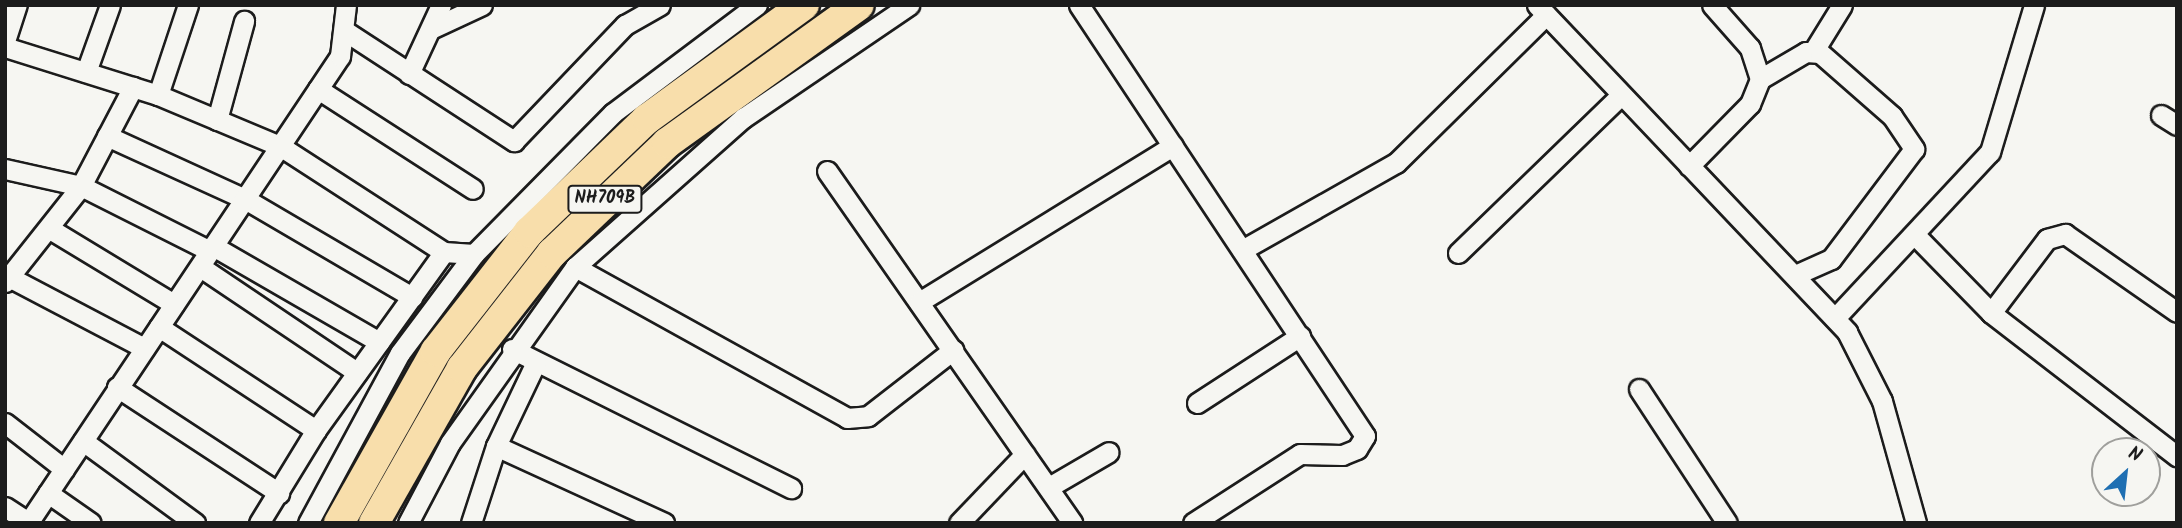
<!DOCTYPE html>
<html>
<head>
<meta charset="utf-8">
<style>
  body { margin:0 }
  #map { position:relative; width:2182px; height:528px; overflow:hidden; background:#f6f6f2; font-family:Kalam,sans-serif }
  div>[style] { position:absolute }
  .roads { filter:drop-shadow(2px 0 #1c1c1c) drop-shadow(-2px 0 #1c1c1c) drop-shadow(0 2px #1c1c1c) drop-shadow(0 -2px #1c1c1c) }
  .minor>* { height:19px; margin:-9.5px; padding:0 9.5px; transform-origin:9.5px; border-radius:9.5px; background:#f6f6f2 }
  .highway>* { height:30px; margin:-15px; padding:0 15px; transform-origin:15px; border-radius:15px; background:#f8deab }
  span { translate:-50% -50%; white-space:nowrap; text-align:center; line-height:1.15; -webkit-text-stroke:7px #f6f6f2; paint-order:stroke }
  .shield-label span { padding:2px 5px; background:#f6f6f2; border:2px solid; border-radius:5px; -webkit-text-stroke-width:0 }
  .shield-label { font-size:18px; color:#1c1c1c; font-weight:700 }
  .frame { position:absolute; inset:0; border:7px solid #1c1c1c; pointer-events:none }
  .north { position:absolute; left:2091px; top:437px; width:70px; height:70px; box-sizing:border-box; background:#f6f6f2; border:2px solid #9f9f9c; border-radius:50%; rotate:27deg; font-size:19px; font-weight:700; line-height:28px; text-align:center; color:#1c1c1c }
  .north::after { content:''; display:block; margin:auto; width:24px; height:32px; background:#1f6fb2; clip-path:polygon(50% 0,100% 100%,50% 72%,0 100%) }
</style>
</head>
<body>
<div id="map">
  <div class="roads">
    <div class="minor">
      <i style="left:1079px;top:5px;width:517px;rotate:56.43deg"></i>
      <i style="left:1365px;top:436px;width:15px;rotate:122deg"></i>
      <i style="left:1357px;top:449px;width:16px;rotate:158deg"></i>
      <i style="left:1342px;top:455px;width:42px;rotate:-178.6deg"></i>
      <i style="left:1300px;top:454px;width:127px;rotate:147.2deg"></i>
      <i style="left:1537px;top:5px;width:451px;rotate:46.5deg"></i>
      <i style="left:1847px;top:332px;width:77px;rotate:63.1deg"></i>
      <i style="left:1882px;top:401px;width:127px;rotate:74.4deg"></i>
      <i style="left:433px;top:28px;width:54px;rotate:-25.1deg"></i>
      <i style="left:345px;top:31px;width:202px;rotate:33.1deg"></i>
      <i style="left:514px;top:141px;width:161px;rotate:-46.3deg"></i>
      <i style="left:625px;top:25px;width:40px;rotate:-29.7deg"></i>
      <i style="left:5px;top:41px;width:38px;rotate:-72deg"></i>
      <i style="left:5px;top:47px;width:160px;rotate:17.4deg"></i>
      <i style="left:158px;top:95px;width:132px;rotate:22.7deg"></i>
      <i style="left:280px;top:146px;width:195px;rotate:32.9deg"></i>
      <i style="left:444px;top:252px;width:30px;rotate:4deg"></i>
      <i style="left:1813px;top:52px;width:55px;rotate:-58.3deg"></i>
      <i style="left:86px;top:72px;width:71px;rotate:-70.3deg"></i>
      <i style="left:409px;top:74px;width:76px;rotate:-65.1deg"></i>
      <i style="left:1760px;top:79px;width:53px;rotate:-30.4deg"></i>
      <i style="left:1806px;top:52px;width:14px;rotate:4deg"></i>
      <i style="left:1820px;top:53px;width:96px;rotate:41.2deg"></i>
      <i style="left:1892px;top:116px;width:40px;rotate:56deg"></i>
      <i style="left:1914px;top:149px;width:138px;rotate:127deg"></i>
      <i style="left:1831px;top:259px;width:39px;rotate:156deg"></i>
      <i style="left:318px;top:89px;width:184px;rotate:32.8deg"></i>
      <i style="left:158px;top:95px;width:95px;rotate:-71.6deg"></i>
      <i style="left:2161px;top:115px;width:19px;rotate:32deg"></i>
      <i style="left:217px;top:120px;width:103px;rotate:-74.7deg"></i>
      <i style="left:107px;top:136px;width:152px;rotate:24.5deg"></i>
      <i style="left:245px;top:199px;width:194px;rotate:30.4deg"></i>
      <i style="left:1689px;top:166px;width:87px;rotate:-45.5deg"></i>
      <i style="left:1750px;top:104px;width:27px;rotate:-68deg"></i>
      <i style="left:1760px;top:79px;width:33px;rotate:-108deg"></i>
      <i style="left:1750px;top:48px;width:57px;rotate:-131.5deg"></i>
      <i style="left:5px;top:169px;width:78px;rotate:12.6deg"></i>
      <i style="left:81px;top:186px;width:144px;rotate:26.7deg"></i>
      <i style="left:827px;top:171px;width:429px;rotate:55.1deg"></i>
      <i style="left:50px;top:229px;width:145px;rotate:31.2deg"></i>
      <i style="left:1914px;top:234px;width:110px;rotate:45.7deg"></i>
      <i style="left:1991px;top:313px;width:235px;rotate:37.6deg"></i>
      <i style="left:213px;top:246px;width:192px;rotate:30deg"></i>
      <i style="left:1242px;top:250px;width:177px;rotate:-29.5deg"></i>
      <i style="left:1396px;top:163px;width:211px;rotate:-44.6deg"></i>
      <i style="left:1458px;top:253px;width:227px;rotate:-44.1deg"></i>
      <i style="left:575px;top:267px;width:311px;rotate:29deg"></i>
      <i style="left:847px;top:418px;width:21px;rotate:-5deg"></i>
      <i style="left:868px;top:416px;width:108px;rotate:-37.8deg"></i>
      <i style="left:202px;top:268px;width:187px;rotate:33.9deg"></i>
      <i style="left:9px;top:277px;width:153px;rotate:27.7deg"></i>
      <i style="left:5px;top:282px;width:122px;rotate:-51.6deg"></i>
      <i style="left:81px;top:186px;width:112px;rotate:-62.3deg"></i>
      <i style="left:919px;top:302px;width:298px;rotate:-31.6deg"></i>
      <i style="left:1991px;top:313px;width:93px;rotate:-52.9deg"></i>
      <i style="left:2047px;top:239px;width:19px;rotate:-16deg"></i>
      <i style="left:2065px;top:234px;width:136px;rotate:34.9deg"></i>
      <i style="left:1835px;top:318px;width:227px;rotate:-47deg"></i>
      <i style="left:1990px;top:152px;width:153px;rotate:-73.3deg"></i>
      <i style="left:159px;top:327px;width:188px;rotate:33.3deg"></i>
      <i style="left:512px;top:349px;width:312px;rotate:26.5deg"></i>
      <i style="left:117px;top:387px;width:194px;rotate:33.2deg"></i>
      <i style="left:1639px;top:389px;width:160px;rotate:56.7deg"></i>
      <i style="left:1197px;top:403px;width:123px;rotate:-33deg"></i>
      <i style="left:5px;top:423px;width:75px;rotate:37.9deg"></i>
      <i style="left:83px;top:441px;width:139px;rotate:36.2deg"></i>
      <i style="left:496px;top:446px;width:185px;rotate:24.6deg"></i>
      <i style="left:1049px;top:487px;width:69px;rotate:-30.3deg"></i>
      <i style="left:48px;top:493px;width:52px;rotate:34.9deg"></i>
      <i style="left:5px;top:507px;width:27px;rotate:33deg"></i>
      <i style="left:28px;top:523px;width:562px;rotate:-56.25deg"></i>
      <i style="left:340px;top:56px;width:51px;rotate:-83.3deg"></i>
      <i style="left:259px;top:523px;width:109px;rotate:-58.5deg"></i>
      <i style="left:316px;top:430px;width:219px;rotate:-54.3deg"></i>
      <i style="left:308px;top:523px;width:193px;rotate:-61.6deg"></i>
      <i style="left:400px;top:353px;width:124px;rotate:-53.2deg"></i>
      <i style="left:474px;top:254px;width:198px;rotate:-45.4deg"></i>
      <i style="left:613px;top:113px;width:180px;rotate:-36.9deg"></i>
      <i style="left:408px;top:523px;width:90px;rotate:-62.3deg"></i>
      <i style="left:450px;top:443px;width:216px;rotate:-54.6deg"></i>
      <i style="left:575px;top:267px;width:225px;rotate:-41.6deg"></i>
      <i style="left:743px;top:118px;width:201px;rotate:-34.2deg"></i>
      <i style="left:471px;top:523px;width:81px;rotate:-72deg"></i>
      <i style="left:496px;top:446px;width:93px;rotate:-64.5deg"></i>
      <i style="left:959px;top:523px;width:95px;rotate:-46.3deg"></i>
    </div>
    <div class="highway">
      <i style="left:339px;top:523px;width:197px;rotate:-60.6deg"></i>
      <i style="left:436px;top:351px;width:151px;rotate:-52deg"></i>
      <i style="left:529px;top:232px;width:163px;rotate:-43.8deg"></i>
      <i style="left:647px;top:119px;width:194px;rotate:-36deg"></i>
      <i style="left:374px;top:523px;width:178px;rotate:-60.4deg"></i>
      <i style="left:462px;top:368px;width:146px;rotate:-52deg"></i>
      <i style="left:552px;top:253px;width:159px;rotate:-43.7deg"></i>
      <i style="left:667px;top:143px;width:236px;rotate:-35.7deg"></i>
    </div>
  </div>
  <div class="shield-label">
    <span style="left:605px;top:199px">NH709B</span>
  </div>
  <div class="frame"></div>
  <div class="north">N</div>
</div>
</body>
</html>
